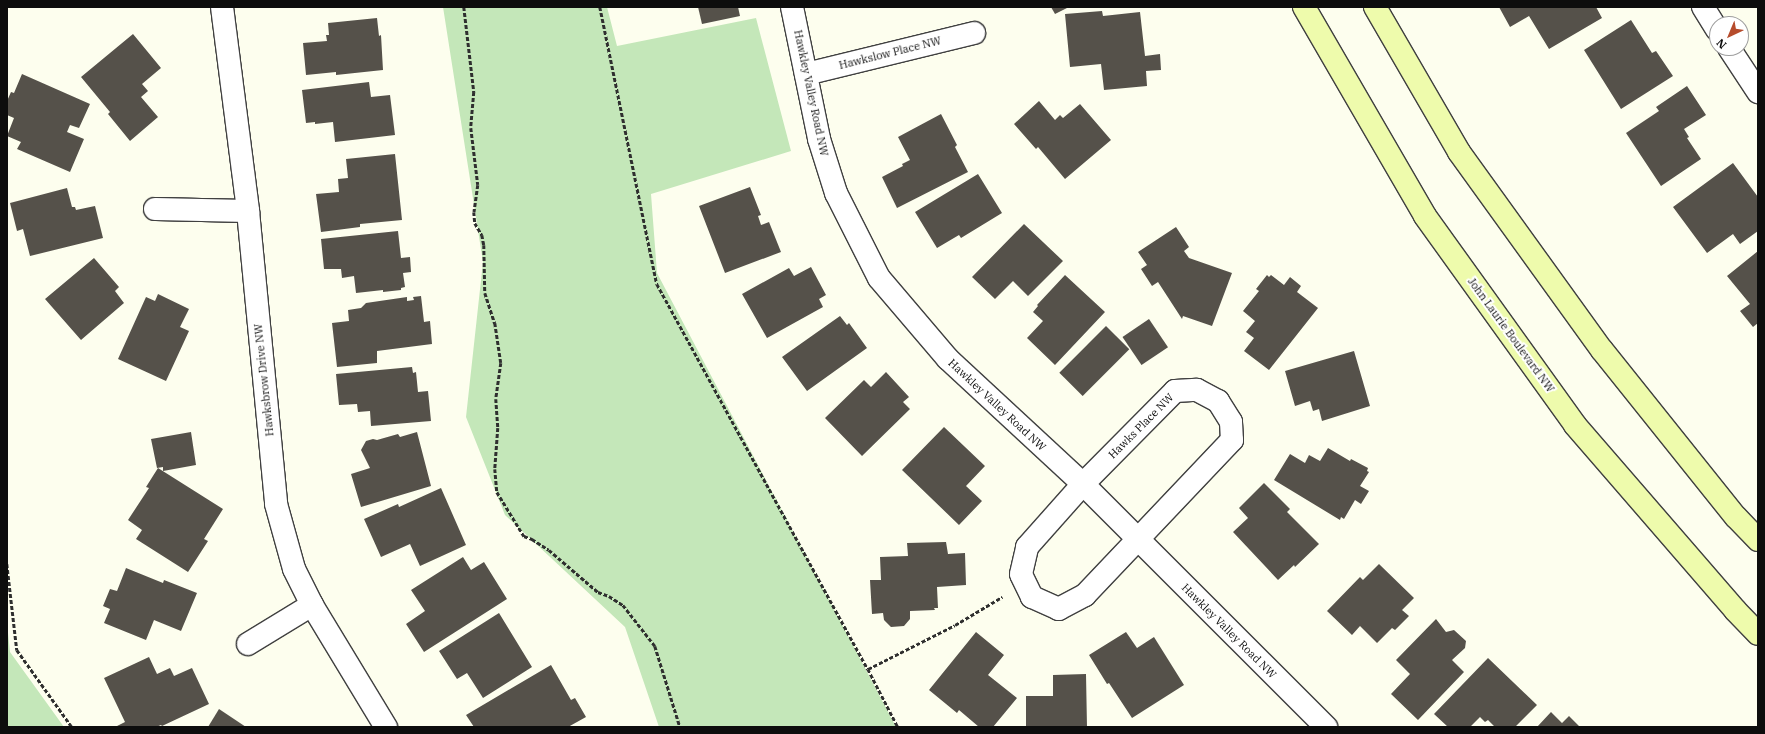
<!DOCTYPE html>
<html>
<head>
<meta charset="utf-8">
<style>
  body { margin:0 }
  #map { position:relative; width:1765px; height:734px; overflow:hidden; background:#fdfeee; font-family:"IBM Plex Serif",serif }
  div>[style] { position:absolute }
  .green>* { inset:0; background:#c4e7b9 }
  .building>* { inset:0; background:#55514a; transform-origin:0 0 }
  .path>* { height:2.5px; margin-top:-1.25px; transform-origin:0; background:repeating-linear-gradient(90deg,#2f2f2f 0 4px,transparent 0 6px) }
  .roads { filter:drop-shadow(1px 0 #404040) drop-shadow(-1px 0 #404040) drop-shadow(0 1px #404040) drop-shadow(0 -1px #404040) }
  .minor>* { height:22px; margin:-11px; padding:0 11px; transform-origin:11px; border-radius:11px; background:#fff }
  .tertiary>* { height:22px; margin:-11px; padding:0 11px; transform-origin:11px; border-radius:11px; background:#fff }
  .secondary>* { height:22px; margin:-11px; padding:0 11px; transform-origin:11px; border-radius:11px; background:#eefbac }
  span { translate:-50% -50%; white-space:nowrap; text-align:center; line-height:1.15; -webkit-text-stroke:4px #fff; paint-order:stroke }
  .street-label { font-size:11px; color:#0d0d0d }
  .frame { position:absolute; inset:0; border:8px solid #0d0d0d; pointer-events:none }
  .north { position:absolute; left:1709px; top:16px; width:40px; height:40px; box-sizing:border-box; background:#fff; border:1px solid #9e9e9e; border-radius:50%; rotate:224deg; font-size:11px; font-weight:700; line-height:16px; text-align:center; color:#0d0d0d }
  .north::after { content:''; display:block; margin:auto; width:14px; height:18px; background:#b64c2c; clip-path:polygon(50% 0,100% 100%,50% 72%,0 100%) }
</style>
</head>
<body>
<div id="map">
  <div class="green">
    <i style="clip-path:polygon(443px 7px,607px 7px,617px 46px,756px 18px,791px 151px,651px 194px,657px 273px,896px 727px,659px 727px,625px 627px,505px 515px,466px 417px,483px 262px)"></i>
    <i style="clip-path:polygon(7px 623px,10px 652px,64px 727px,7px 727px)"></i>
  </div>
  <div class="building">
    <i style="clip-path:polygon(698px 7px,738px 7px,740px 16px,702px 24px)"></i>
    <i style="clip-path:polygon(1051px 7px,1069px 7px,1055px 14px)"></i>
    <i style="clip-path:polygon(1499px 7px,1596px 7px,1602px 18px,1549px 49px,1529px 16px,1510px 27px)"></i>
    <i style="clip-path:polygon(1102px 11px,1103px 16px,1140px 12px,1145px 56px,1160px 54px,1161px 70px,1146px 71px,1147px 86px,1104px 90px,1101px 64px,1070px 67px,1065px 14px)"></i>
    <i style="clip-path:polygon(377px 18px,379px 36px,381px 35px,383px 70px,336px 75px,336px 72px,306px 75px,303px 43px,327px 41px,326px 35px,329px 35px,328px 23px)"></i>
    <i style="clip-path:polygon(1631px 20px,1652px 53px,1656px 51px,1673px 76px,1621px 109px,1584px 50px)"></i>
    <i style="clip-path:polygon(133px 34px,161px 68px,142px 84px,148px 91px,141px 97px,158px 117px,130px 141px,108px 114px,110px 112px,81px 77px)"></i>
    <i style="clip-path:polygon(22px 74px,90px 104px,79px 128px,70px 125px,67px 132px,84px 139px,70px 172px,17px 149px,21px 142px,7px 136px,14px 118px,7px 115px,7px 101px,11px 92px,14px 93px)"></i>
    <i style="clip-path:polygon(369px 82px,371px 97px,390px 95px,395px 135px,335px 142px,333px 122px,315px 124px,315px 122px,306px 123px,302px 90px)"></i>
    <i style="clip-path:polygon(1687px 86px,1706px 115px,1684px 129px,1689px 137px,1687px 138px,1701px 159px,1661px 186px,1626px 133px,1659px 111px,1656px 107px)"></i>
    <i style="clip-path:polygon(1039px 101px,1055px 120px,1060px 115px,1063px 118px,1080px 104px,1111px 140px,1065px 179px,1038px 147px,1036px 149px,1014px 124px)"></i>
    <i style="clip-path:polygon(941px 114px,957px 145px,955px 147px,968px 172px,897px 208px,882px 177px,903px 166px,902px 164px,910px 160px,898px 137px)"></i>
    <i style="clip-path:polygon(395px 154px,402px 220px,360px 224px,360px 227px,321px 232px,316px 194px,339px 192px,338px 179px,348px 178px,346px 159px)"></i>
    <i style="clip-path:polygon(1733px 163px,1758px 197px,1758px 231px,1740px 244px,1733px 234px,1707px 253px,1673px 207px)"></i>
    <i style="clip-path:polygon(978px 174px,1002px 213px,961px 238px,959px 235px,937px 248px,915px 212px)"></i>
    <i style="clip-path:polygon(750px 187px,761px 215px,758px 216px,761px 225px,769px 222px,781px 252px,725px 273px,699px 206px)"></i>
    <i style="clip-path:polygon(67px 188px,72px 207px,75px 207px,76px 210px,95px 206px,103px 238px,30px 256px,23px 229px,17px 231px,10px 203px)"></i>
    <i style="clip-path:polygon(1024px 224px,1063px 261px,1028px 296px,1013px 281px,995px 299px,972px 277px)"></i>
    <i style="clip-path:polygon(1176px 227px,1189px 247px,1184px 251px,1189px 258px,1232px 273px,1212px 326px,1183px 316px,1182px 319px,1158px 282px,1152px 286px,1141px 269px,1147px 265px,1138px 252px)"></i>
    <i style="clip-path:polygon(398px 231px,401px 258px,410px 257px,411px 272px,403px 273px,405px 287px,401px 288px,401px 290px,383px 292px,383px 290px,356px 293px,354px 276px,342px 278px,341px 269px,324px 269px,321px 239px)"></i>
    <i style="clip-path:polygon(1758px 251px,1758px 323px,1753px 327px,1740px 311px,1750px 304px,1727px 276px)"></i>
    <i style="clip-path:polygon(94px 258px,119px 287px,115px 291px,124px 303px,81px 340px,45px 299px)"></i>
    <i style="clip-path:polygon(811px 267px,826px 295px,819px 299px,823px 307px,767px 338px,742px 294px,789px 268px,794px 276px)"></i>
    <i style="clip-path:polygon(1065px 275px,1105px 312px,1055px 365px,1027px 338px,1043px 321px,1033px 312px,1038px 306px,1037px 305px)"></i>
    <i style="clip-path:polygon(1267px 275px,1269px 277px,1271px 275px,1284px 285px,1290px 277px,1301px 286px,1297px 292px,1318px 308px,1269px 370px,1244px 351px,1254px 338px,1246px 332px,1255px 321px,1243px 311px,1259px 291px,1256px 289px)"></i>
    <i style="clip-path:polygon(158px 294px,189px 309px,180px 327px,189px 331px,166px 381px,118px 359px,146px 297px,155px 301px)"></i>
    <i style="clip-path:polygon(421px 296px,424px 322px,430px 321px,432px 344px,377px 351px,377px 363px,337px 367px,332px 323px,349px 321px,348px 310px,361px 308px,366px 303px,407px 297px,407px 301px,414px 300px,413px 297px)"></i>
    <i style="clip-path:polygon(840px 316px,847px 325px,849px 323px,867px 348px,807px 391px,782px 357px)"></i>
    <i style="left:1149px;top:319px;width:34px;height:32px;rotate:56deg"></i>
    <i style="left:1106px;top:326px;width:33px;height:66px;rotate:45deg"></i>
    <i style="clip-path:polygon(1354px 351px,1370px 406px,1322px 421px,1319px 409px,1313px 411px,1310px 401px,1295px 406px,1285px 371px)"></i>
    <i style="clip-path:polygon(412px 367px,413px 373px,416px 372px,418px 392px,428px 391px,431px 421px,371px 426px,370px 411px,358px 412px,357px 404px,339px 405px,336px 374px)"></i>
    <i style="clip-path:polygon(886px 372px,909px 397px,903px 402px,910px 409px,862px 456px,825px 418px,864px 380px,871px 387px)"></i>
    <i style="clip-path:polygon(944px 427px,985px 466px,966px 486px,982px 501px,959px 525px,902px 470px)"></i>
    <i style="clip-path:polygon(191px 432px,196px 465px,163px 471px,163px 467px,157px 468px,151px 439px)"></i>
    <i style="clip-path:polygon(417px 432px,431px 486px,361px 507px,351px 474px,370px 468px,361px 450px,366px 441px,373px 439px,377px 440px,398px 434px,400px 437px)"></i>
    <i style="clip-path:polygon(1328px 448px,1350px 461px,1351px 459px,1368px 468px,1367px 471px,1369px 472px,1360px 486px,1369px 491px,1361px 504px,1355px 500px,1344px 519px,1341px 517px,1340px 520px,1274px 480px,1290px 454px,1305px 463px,1309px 455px,1320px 461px)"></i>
    <i style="clip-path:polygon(158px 468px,223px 509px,204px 539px,208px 541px,188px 572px,136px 539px,142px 530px,128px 520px,149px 488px,146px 487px)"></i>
    <i style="clip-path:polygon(1264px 483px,1290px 509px,1287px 512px,1319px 544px,1295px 567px,1294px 565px,1278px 580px,1233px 532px,1248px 518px,1239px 508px)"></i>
    <i style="clip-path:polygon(441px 488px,466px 545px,420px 566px,410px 544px,381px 557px,364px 519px,398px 504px,399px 507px)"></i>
    <i style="clip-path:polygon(946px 542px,948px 554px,965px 553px,966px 585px,937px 587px,938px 608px,934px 608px,935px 610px,910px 611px,910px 619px,904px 626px,891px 627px,884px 620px,883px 613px,872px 614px,870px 580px,881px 580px,880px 557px,908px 556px,907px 543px)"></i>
    <i style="clip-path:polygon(463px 557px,471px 570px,484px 562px,507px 599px,424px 652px,406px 624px,425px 611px,411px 590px)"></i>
    <i style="clip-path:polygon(1379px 564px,1414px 598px,1402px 610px,1409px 616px,1395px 630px,1392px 628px,1377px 643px,1360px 626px,1352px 635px,1327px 611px,1360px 577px,1363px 580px)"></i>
    <i style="clip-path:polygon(126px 568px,163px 583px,164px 580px,197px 593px,181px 631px,154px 620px,146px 640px,104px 623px,110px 609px,103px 606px,110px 589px,117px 591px)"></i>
    <i style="clip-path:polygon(499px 613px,532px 667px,483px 698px,467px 673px,457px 679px,439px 651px)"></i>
    <i style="clip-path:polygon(1436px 619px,1446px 632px,1454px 630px,1466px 641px,1465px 648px,1452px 660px,1464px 672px,1418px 720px,1391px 694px,1410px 674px,1396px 660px)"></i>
    <i style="clip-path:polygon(976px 632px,1004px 655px,988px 675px,1017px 698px,993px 727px,979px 727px,959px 710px,957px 713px,929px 690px)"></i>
    <i style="clip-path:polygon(1126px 632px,1137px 648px,1154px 637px,1184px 685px,1132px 718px,1109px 683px,1107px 684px,1089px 655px)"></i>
    <i style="clip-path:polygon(149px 657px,157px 674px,170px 668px,174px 676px,192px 668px,209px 704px,162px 726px,161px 725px,156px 727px,115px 727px,125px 722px,104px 678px)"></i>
    <i style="clip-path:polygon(1488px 658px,1537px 705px,1515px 727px,1495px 727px,1488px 720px,1485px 722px,1480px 717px,1470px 727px,1448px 727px,1434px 714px)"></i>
    <i style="clip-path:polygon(551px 665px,571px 700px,575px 698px,586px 717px,568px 727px,474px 727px,466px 715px)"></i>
    <i style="clip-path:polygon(1086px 674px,1087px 727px,1026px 727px,1026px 696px,1053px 696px,1053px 675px)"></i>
    <i style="clip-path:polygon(219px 709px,246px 727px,208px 727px)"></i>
    <i style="clip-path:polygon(1551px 712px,1562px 723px,1569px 716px,1580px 727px,1537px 727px)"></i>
  </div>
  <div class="path">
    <i style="left:464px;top:7px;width:86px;rotate:83.3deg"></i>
    <i style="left:474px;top:92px;width:36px;rotate:95deg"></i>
    <i style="left:471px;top:128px;width:57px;rotate:83deg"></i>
    <i style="left:478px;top:185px;width:27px;rotate:98deg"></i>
    <i style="left:474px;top:212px;width:11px;rotate:85deg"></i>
    <i style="left:475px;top:223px;width:14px;rotate:60deg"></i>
    <i style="left:482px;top:235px;width:10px;rotate:79deg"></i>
    <i style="left:484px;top:245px;width:48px;rotate:88.8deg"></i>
    <i style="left:485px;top:293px;width:32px;rotate:72deg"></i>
    <i style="left:495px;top:323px;width:40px;rotate:81.5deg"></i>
    <i style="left:501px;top:363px;width:36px;rotate:98deg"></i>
    <i style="left:496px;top:399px;width:29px;rotate:86deg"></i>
    <i style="left:498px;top:428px;width:41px;rotate:94.2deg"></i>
    <i style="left:495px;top:469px;width:23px;rotate:85deg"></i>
    <i style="left:497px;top:492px;width:52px;rotate:58.5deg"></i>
    <i style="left:524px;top:536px;width:9px;rotate:21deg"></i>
    <i style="left:532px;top:539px;width:20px;rotate:33deg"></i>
    <i style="left:549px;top:550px;width:65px;rotate:40.6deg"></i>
    <i style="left:598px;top:592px;width:12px;rotate:20deg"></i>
    <i style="left:609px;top:596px;width:17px;rotate:33deg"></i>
    <i style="left:623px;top:605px;width:52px;rotate:52deg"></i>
    <i style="left:655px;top:646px;width:85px;rotate:72.8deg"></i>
    <i style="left:600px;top:7px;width:283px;rotate:78.4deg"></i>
    <i style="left:657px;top:284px;width:439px;rotate:61.3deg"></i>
    <i style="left:868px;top:669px;width:97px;rotate:-26.8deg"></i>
    <i style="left:955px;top:625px;width:55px;rotate:-30.8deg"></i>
    <i style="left:7px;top:564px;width:87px;rotate:83.4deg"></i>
    <i style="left:17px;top:650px;width:95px;rotate:54.5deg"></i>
    <i style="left:868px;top:669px;width:65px;rotate:62.7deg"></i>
  </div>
  <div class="roads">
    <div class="minor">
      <i style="left:792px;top:7px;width:135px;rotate:78.4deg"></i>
      <i style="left:819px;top:139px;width:57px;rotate:72.5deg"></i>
      <i style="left:836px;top:193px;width:95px;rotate:63.2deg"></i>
      <i style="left:879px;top:278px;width:106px;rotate:49.6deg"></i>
      <i style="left:948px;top:359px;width:184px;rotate:42.8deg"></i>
      <i style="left:1083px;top:484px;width:344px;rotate:45deg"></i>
      <i style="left:1703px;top:7px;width:26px;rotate:58deg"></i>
      <i style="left:1729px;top:48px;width:53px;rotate:56.6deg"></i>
      <i style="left:806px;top:74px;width:173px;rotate:-13.7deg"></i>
      <i style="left:155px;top:209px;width:93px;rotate:1.2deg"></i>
      <i style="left:1197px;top:390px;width:24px;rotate:28deg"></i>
      <i style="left:1218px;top:401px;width:25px;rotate:58deg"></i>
      <i style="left:1231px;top:422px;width:18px;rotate:87deg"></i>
      <i style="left:1232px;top:440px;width:214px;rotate:133.5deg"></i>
      <i style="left:1085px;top:595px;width:30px;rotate:152deg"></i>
      <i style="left:1059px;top:609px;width:30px;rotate:-156deg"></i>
      <i style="left:1032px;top:597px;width:25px;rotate:-116deg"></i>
      <i style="left:1021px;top:574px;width:28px;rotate:-77deg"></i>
      <i style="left:1027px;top:547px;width:84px;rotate:-48.4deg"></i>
      <i style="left:1083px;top:484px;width:131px;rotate:-45.3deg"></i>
      <i style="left:1175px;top:391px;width:22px;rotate:-3deg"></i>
      <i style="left:248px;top:644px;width:75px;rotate:-31.4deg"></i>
    </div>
    <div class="tertiary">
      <i style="left:222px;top:7px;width:206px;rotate:82.7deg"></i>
      <i style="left:248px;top:211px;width:294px;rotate:84.5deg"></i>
      <i style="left:276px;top:504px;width:67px;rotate:74.5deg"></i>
      <i style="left:294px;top:569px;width:40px;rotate:63.4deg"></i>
      <i style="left:312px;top:605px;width:143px;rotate:58.8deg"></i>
    </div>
    <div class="secondary">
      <i style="left:1304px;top:7px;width:241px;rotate:59.9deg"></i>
      <i style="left:1425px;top:216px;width:257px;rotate:54.3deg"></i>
      <i style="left:1575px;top:425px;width:245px;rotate:49.1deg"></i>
      <i style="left:1735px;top:610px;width:33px;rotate:46deg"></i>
      <i style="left:1375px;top:7px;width:168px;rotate:59.9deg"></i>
      <i style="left:1459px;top:152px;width:244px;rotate:54.2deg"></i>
      <i style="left:1602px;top:350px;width:214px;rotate:51.3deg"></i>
      <i style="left:1736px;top:517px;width:32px;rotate:46deg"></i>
    </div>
  </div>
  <div class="street-label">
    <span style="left:890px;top:53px;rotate:-14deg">Hawkslow Place NW</span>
    <span style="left:811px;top:93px;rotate:78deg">Hawkley Valley Road NW</span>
    <span style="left:1511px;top:335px;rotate:54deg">John Laurie Boulevard NW</span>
    <span style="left:264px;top:380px;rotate:-96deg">Hawksbrow Drive NW</span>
    <span style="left:997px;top:405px;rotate:43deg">Hawkley Valley Road NW</span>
    <span style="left:1141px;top:426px;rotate:-45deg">Hawks Place NW</span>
    <span style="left:1229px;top:631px;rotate:45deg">Hawkley Valley Road NW</span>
  </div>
  <div class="frame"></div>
  <div class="north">N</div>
</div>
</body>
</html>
